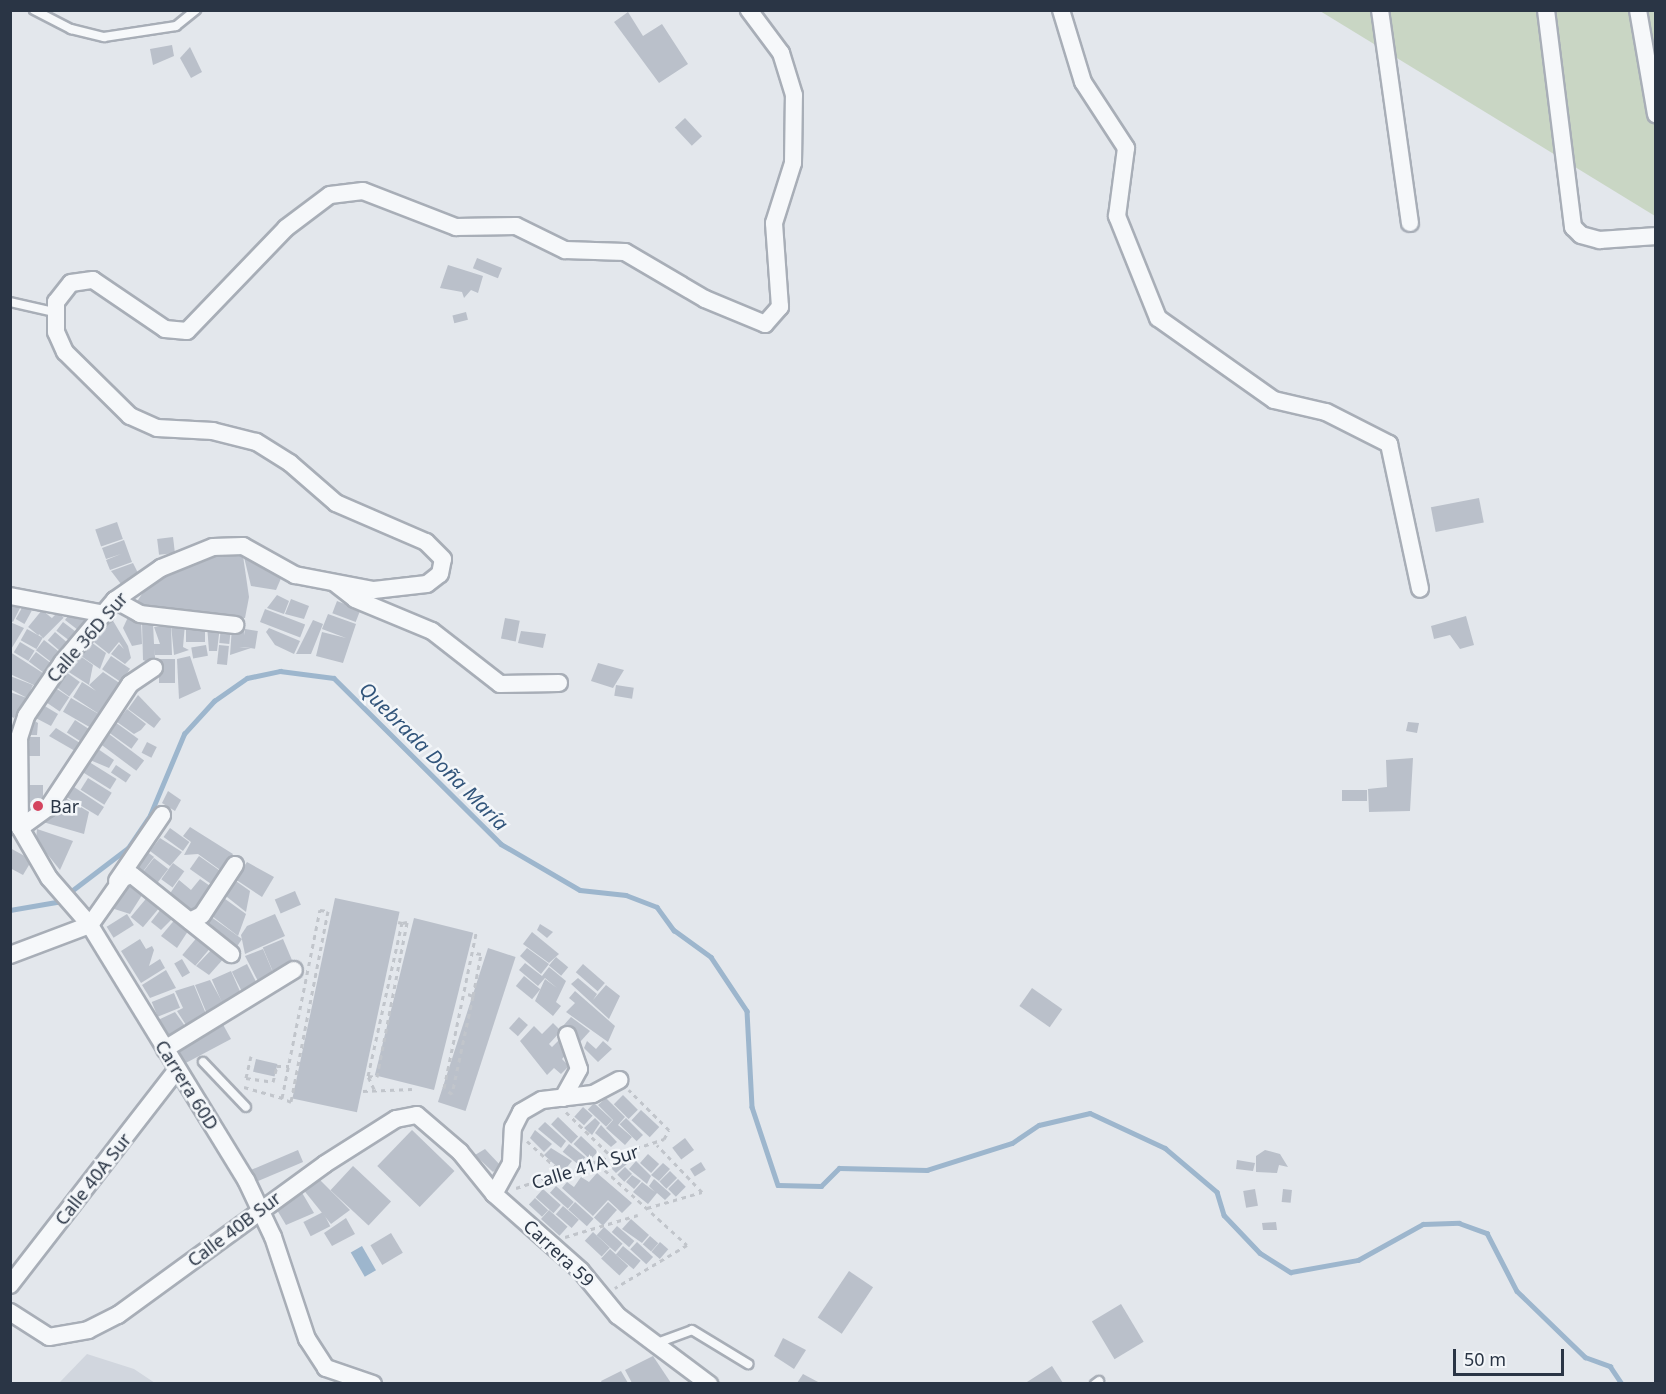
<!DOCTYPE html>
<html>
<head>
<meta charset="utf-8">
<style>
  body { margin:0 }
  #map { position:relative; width:1666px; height:1394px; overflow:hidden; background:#e3e7ec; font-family:"Noto Sans",sans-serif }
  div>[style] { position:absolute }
  .built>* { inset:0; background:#d1d6de }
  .green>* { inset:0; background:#c9d6c4 }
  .water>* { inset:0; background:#9db6cd; transform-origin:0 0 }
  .stream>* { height:4.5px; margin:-2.25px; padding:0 2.25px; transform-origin:2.25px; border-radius:2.25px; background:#9db6cd }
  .building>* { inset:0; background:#bac0ca; transform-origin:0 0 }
  .path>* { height:3px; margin-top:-1.5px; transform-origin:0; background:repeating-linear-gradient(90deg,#c1c5cb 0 4.5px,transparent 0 9px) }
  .roads { filter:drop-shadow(2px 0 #a8aeb7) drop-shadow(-2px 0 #a8aeb7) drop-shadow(0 2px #a8aeb7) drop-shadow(0 -2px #a8aeb7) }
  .service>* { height:8px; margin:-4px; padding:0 4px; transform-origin:4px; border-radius:4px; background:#f6f8fa }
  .minor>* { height:16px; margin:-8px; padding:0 8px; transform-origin:8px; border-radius:8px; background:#f6f8fa }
  .dots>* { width:16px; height:16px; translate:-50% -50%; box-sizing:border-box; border:3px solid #f3f6f9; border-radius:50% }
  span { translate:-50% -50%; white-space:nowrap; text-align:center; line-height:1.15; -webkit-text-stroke:5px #f3f6f9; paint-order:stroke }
  .street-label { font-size:18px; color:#2a3545 }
  .poi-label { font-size:18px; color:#2a3545 }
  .left { translate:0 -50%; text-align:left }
  .water-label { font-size:20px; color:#32557b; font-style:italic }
  .frame { position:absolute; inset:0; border:12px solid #2a3545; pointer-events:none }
  .scale { position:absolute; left:1453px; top:1349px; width:111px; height:27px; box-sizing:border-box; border:3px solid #2a3545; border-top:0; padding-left:8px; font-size:18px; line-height:21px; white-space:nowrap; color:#2a3545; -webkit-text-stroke:4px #f3f6f9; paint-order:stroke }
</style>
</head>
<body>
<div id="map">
  <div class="built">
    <i style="clip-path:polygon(87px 1354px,134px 1369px,155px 1383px,59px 1383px)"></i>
  </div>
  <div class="green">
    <i style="clip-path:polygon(1320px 11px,1655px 11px,1655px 216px)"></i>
  </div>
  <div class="water">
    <i style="left:362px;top:1246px;width:28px;height:13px;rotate:60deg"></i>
  </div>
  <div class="stream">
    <i style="left:10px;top:910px;width:48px;rotate:-9.7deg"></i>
    <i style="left:57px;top:902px;width:89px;rotate:-37.3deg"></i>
    <i style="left:128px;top:848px;width:40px;rotate:-56deg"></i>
    <i style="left:150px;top:815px;width:88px;rotate:-67.2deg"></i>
    <i style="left:184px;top:734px;width:45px;rotate:-47.7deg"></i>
    <i style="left:214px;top:701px;width:40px;rotate:-34.9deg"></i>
    <i style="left:247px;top:678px;width:34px;rotate:-12deg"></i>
    <i style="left:280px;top:671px;width:54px;rotate:7.4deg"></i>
    <i style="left:334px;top:678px;width:235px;rotate:44.8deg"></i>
    <i style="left:501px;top:844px;width:91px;rotate:30.2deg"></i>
    <i style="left:580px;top:890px;width:46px;rotate:6.2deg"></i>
    <i style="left:626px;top:895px;width:33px;rotate:21deg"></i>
    <i style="left:657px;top:907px;width:29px;rotate:54deg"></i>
    <i style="left:674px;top:930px;width:46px;rotate:36.1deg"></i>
    <i style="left:711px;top:957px;width:65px;rotate:56.3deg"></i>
    <i style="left:747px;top:1011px;width:96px;rotate:87deg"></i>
    <i style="left:752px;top:1107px;width:82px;rotate:71.6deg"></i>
    <i style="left:778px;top:1185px;width:43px;rotate:1.3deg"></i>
    <i style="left:821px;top:1186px;width:25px;rotate:-45deg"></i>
    <i style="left:839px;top:1168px;width:88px;rotate:1.3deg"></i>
    <i style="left:927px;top:1170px;width:89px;rotate:-17.6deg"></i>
    <i style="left:1012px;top:1143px;width:32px;rotate:-34deg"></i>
    <i style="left:1039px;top:1125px;width:52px;rotate:-13.2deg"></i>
    <i style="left:1090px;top:1113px;width:83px;rotate:25deg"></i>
    <i style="left:1165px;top:1148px;width:68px;rotate:40.2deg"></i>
    <i style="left:1217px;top:1192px;width:24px;rotate:73deg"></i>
    <i style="left:1224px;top:1215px;width:52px;rotate:46.5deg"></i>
    <i style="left:1260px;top:1253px;width:36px;rotate:32deg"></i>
    <i style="left:1291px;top:1272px;width:68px;rotate:-10.2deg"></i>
    <i style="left:1358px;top:1260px;width:74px;rotate:-29deg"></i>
    <i style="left:1423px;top:1224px;width:36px;rotate:-2deg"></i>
    <i style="left:1459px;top:1223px;width:30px;rotate:20deg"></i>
    <i style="left:1487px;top:1233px;width:65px;rotate:62.7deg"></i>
    <i style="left:1517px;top:1291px;width:95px;rotate:44.1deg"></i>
    <i style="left:1585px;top:1357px;width:27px;rotate:20deg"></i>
    <i style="left:1610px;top:1366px;width:22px;rotate:56deg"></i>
  </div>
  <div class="building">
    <i style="clip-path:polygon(628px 12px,643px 36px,662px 24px,688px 64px,659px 83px,614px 22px)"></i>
    <i style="clip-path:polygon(172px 45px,174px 56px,153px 65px,150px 49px)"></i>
    <i style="clip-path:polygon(190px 47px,202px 72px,191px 78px,180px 58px)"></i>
    <i style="left:685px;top:118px;width:25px;height:14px;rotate:47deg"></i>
    <i style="left:477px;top:258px;width:27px;height:11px;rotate:22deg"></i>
    <i style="clip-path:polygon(448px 265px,483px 276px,478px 293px,471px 290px,464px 298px,462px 292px,440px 288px)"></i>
    <i style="left:466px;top:312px;width:8px;height:14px;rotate:76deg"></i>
    <i style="left:1479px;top:498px;width:25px;height:49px;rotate:79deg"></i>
    <i style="left:117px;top:522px;width:18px;height:23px;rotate:71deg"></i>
    <i style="left:173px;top:537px;width:16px;height:16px;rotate:83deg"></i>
    <i style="clip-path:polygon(124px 540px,132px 562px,110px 570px,106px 560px,121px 554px,106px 559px,102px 548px)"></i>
    <i style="clip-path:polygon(242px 549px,249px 597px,245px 618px,154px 614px,136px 603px,156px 573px,214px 550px)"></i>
    <i style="clip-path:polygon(244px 557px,282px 576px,276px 590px,251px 586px)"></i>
    <i style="clip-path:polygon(133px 563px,139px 575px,121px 584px,111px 571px)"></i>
    <i style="clip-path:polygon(277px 595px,289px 601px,284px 614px,267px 608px)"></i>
    <i style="clip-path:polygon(291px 599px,309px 606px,304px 619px,285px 614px)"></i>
    <i style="left:337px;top:601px;width:25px;height:13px;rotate:21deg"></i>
    <i style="clip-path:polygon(12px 602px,21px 606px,13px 622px,10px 620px)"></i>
    <i style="left:23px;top:606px;width:10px;height:15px;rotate:29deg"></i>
    <i style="left:265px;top:609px;width:43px;height:14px;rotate:21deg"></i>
    <i style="left:42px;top:610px;width:13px;height:22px;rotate:39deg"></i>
    <i style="left:58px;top:612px;width:8px;height:29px;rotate:45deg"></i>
    <i style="clip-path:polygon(70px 613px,87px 616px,78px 630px,65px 620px)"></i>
    <i style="clip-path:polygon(328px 614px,356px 624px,343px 663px,316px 656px,322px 632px,346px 638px,322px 629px)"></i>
    <i style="clip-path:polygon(129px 615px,141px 620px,142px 644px,132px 646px,123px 628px)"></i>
    <i style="clip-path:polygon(1466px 616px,1474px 645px,1460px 649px,1450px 635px,1434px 639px,1431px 626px)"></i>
    <i style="left:505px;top:618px;width:15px;height:21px;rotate:11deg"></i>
    <i style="clip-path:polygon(112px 619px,128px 646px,131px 658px,125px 664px,111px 654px,119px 644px,124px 649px,119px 642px,109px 654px,89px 638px)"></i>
    <i style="clip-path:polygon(313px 620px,323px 624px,311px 654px,296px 654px)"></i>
    <i style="clip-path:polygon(10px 622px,24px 628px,10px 651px)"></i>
    <i style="left:63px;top:622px;width:21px;height:11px;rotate:37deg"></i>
    <i style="clip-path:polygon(142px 622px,153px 623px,154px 644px,160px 644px,154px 627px,171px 626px,172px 655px,155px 655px,154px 648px,156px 665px,143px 660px)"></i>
    <i style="clip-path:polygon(185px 624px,183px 647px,189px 650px,174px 655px,171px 625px)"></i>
    <i style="left:186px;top:624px;width:19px;height:18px"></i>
    <i style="clip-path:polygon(207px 625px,220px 626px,217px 651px,209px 651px)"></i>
    <i style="left:221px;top:627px;width:10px;height:16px;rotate:6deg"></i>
    <i style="clip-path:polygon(232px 627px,244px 629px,244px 647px,239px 647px,251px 648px,230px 655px)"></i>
    <i style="clip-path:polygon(269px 628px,300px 641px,294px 654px,275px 645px,266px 632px)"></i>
    <i style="left:27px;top:629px;width:18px;height:13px;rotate:29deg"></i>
    <i style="left:245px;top:629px;width:13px;height:18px;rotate:9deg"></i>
    <i style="clip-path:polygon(521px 631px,546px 634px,543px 648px,518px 643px)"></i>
    <i style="left:55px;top:632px;width:20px;height:11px;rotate:41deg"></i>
    <i style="left:44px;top:640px;width:24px;height:13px;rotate:38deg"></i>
    <i style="left:20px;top:642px;width:17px;height:12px;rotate:31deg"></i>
    <i style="clip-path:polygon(91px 642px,106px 653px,100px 669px,81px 656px)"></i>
    <i style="left:206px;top:645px;width:11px;height:15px;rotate:80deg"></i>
    <i style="left:219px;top:645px;width:10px;height:19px;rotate:6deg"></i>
    <i style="clip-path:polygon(10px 652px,46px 675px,38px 687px,10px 674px)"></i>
    <i style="left:36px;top:652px;width:20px;height:12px;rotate:37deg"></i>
    <i style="clip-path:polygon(76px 653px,93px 665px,89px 685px,64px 669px)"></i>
    <i style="left:111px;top:656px;width:23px;height:16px;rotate:34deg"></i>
    <i style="clip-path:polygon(190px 656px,201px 689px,179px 699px,177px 659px)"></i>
    <i style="left:159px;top:659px;width:16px;height:24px"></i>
    <i style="clip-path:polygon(598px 663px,624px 670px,613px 688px,591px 681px)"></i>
    <i style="left:62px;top:669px;width:22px;height:18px;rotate:36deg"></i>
    <i style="clip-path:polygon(103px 672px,121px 684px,99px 714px,73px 697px,82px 682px,96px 691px,89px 685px)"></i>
    <i style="clip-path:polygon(10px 676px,33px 685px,27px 698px,10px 689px)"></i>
    <i style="left:51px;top:685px;width:22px;height:17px;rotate:34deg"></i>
    <i style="left:616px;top:685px;width:18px;height:11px;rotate:9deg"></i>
    <i style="clip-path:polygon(10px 692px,27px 698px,14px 718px,10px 716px)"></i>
    <i style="clip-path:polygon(138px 695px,161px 719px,154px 728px,128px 709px)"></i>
    <i style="left:71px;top:698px;width:34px;height:16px;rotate:30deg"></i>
    <i style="clip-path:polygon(43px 705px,58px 714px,51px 726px,30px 715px)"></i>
    <i style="clip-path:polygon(127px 709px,146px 724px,141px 730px,134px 734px,117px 722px)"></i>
    <i style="clip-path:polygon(28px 717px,38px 723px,37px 735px,26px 735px)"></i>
    <i style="left:75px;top:720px;width:17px;height:15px;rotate:33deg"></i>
    <i style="left:115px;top:722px;width:29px;height:12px;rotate:36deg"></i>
    <i style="clip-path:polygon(1408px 722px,1419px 723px,1417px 733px,1406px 731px)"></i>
    <i style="clip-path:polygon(56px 728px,80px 743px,75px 751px,49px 736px)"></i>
    <i style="left:109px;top:734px;width:44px;height:13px;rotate:37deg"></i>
    <i style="left:24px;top:737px;width:16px;height:19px"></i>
    <i style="left:147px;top:742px;width:11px;height:12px;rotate:27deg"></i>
    <i style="clip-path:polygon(98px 749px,114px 760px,109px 768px,90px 760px)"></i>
    <i style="clip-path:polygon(1413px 758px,1410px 811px,1369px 812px,1368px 789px,1387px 787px,1386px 760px)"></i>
    <i style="left:86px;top:760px;width:36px;height:12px;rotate:32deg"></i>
    <i style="left:116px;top:765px;width:18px;height:9px;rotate:34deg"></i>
    <i style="left:88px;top:778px;width:28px;height:14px;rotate:32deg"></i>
    <i style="left:26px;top:785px;width:17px;height:23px"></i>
    <i style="clip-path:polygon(71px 785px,104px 807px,98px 816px,65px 796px)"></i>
    <i style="left:1367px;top:790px;width:11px;height:25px;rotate:90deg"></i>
    <i style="clip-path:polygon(168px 791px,181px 800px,175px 811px,162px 803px)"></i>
    <i style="clip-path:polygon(64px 797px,89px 812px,84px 834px,43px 822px)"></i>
    <i style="clip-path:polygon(190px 827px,233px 854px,223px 872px,198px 854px,184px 855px,191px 842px,183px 836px)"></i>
    <i style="left:170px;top:828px;width:24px;height:11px;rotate:36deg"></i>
    <i style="clip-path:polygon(37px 829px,73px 841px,60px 870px,36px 840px)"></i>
    <i style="clip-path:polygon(160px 838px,182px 852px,170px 866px,150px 851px)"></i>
    <i style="clip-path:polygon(10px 848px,32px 860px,23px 875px,10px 868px)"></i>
    <i style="left:146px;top:851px;width:10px;height:21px;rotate:37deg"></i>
    <i style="left:199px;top:856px;width:29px;height:16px;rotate:35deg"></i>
    <i style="left:154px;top:858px;width:18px;height:20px;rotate:38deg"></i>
    <i style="clip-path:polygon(247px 862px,274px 877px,262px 897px,235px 879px)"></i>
    <i style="left:173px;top:863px;width:14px;height:20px;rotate:36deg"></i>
    <i style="clip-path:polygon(200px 879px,213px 888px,192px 913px,169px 895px,179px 880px,191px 890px)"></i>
    <i style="clip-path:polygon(233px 879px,250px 891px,246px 912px,222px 893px)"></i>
    <i style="clip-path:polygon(125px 880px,144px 892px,130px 914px,105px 906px)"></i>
    <i style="left:295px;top:891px;width:15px;height:22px;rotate:67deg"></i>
    <i style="left:150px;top:894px;width:16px;height:30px;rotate:40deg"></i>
    <i style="clip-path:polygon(221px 896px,246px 914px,238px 936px,208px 913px)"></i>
    <i style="left:335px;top:898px;width:66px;height:205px;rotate:12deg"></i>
    <i style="clip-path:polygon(164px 905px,176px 915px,161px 930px,151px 922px)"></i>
    <i style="left:127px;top:914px;width:13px;height:24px;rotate:58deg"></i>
    <i style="clip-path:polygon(207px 914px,242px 939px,236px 948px,202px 922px)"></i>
    <i style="clip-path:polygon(275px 914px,285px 936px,245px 954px,241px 935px,247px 926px)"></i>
    <i style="clip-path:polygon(177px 917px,190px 928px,177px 948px,161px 936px)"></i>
    <i style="left:414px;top:918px;width:61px;height:162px;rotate:14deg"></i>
    <i style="clip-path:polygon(540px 924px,553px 932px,547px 938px,537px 930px)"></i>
    <i style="clip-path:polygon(532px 932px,559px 954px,549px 963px,523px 944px)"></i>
    <i style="left:199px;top:935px;width:17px;height:26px;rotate:40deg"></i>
    <i style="clip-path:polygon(140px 939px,146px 949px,152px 946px,154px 950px,149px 966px,160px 959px,165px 968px,141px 983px,121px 951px)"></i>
    <i style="left:283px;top:939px;width:30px;height:22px;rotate:67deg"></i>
    <i style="clip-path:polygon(213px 948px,226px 956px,209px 975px,196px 966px)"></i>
    <i style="left:488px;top:948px;width:29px;height:162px;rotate:18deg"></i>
    <i style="clip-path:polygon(527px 948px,549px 964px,541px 974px,520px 956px)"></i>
    <i style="clip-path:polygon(263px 949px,275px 977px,260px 985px,245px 956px)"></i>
    <i style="left:556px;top:957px;width:16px;height:11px;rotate:40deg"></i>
    <i style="left:182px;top:959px;width:16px;height:9px;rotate:60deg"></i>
    <i style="clip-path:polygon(525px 963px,542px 976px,549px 967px,566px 981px,556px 1002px,561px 1006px,553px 1016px,535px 1001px,545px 979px,557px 988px,545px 978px,538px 986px,519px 970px)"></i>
    <i style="left:247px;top:964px;width:25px;height:17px;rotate:63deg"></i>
    <i style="left:583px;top:964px;width:29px;height:11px;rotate:41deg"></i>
    <i style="clip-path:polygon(166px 970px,176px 988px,150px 998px,142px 985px)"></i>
    <i style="left:231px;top:971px;width:27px;height:21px;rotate:66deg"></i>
    <i style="left:524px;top:976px;width:21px;height:13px;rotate:39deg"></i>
    <i style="clip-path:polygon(578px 978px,597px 994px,593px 1000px,606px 985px,620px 996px,609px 1019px,571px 984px)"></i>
    <i style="clip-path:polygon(210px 980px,224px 1005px,207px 1014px,195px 985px)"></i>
    <i style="clip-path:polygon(194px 985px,206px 1014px,186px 1025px,177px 1011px,183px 1008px,175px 991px)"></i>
    <i style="left:1032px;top:988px;width:37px;height:22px;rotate:35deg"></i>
    <i style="clip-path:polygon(575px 991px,615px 1026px,608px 1042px,566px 1012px,575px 1003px,569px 998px)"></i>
    <i style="left:174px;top:993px;width:16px;height:24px;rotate:68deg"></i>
    <i style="clip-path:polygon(175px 1012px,185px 1026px,168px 1037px,158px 1020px)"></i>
    <i style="left:519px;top:1017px;width:12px;height:15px;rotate:42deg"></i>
    <i style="clip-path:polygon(571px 1017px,590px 1031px,580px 1042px,562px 1027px)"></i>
    <i style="clip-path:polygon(220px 1019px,231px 1039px,182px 1065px,173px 1050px)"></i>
    <i style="clip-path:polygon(553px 1023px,561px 1031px,549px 1044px,552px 1047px,559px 1040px,570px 1050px,562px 1059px,569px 1066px,561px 1074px,554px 1068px,547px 1075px,520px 1041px,534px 1026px,542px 1034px)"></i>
    <i style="clip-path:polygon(587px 1041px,596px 1049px,603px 1041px,612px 1049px,598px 1062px,584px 1048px)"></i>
    <i style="left:256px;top:1059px;width:22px;height:13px;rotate:13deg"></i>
    <i style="left:623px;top:1095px;width:21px;height:13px;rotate:45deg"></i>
    <i style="clip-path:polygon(606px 1098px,625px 1117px,618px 1125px,632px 1137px,625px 1145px,606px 1128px,613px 1120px,598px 1105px)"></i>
    <i style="left:594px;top:1103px;width:25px;height:9px;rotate:43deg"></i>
    <i style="left:583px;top:1107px;width:13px;height:13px;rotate:42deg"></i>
    <i style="left:641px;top:1110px;width:25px;height:14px;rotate:43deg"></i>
    <i style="left:558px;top:1117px;width:28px;height:10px;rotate:44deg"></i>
    <i style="clip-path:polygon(595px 1118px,600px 1123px,592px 1135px,584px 1128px)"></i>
    <i style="left:626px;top:1118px;width:24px;height:9px;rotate:45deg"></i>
    <i style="clip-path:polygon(545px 1122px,566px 1141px,561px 1148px,538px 1129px)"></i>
    <i style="clip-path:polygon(601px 1125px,617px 1142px,611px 1147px,595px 1133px)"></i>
    <i style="left:412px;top:1130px;width:59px;height:50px;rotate:44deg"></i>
    <i style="clip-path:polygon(535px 1130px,552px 1144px,544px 1152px,530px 1138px)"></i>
    <i style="left:581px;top:1136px;width:23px;height:11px;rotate:43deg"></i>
    <i style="left:685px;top:1138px;width:15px;height:16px;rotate:53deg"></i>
    <i style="left:569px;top:1144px;width:21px;height:10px;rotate:39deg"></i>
    <i style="clip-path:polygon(551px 1148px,572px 1161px,563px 1172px,544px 1155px)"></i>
    <i style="clip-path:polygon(485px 1149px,501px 1166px,493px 1172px,475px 1155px)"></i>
    <i style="left:298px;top:1150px;width:13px;height:55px;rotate:67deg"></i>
    <i style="clip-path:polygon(1265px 1150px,1280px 1154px,1288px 1167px,1279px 1165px,1277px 1173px,1256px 1172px,1256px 1156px)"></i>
    <i style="left:648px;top:1154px;width:15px;height:12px;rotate:42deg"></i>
    <i style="clip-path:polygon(633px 1159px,616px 1173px,610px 1167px,612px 1165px)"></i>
    <i style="clip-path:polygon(1237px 1160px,1255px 1163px,1253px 1171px,1236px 1169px)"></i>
    <i style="clip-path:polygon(636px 1161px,651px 1176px,647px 1184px,629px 1169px)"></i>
    <i style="left:701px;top:1162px;width:9px;height:13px;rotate:58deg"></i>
    <i style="clip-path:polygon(663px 1163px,670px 1169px,659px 1181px,651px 1175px)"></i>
    <i style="left:353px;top:1166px;width:52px;height:33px;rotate:43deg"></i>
    <i style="left:625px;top:1167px;width:10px;height:11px;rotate:45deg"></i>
    <i style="left:670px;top:1171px;width:10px;height:15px;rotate:45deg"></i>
    <i style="clip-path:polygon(597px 1173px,632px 1203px,622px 1213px,608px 1200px,593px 1216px,562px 1188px,567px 1182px,574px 1187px,581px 1177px,589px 1182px)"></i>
    <i style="clip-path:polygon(632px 1175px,641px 1181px,634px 1189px,626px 1182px)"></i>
    <i style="clip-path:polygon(319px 1179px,350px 1210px,331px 1224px,302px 1188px)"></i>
    <i style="clip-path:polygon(654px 1179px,671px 1194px,665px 1200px,657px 1193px,648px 1204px,633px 1192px,642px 1182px,655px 1192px,649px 1186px)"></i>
    <i style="left:678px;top:1179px;width:11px;height:14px;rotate:45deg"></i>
    <i style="left:556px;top:1186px;width:24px;height:9px;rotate:42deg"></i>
    <i style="left:543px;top:1189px;width:24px;height:11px;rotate:42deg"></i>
    <i style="left:1255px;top:1189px;width:17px;height:12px;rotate:80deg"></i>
    <i style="left:1283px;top:1189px;width:9px;height:13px;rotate:6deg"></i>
    <i style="clip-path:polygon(301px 1191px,314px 1213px,286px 1225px,274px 1205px)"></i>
    <i style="left:535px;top:1198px;width:18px;height:9px;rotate:43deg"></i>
    <i style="left:575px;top:1202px;width:25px;height:10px;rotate:42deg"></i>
    <i style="left:608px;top:1202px;width:12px;height:21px;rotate:42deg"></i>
    <i style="left:563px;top:1206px;width:21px;height:11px;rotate:41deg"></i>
    <i style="left:549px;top:1210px;width:25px;height:12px;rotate:42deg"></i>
    <i style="left:323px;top:1212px;width:16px;height:22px;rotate:63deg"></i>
    <i style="clip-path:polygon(346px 1218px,355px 1234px,332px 1246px,324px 1233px)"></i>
    <i style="clip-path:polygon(631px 1219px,649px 1235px,642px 1243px,622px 1229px)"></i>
    <i style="clip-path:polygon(1276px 1222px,1277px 1230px,1263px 1230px,1262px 1223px)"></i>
    <i style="left:617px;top:1226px;width:23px;height:8px;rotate:41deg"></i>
    <i style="left:604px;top:1227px;width:25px;height:11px;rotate:42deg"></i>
    <i style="left:593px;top:1232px;width:23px;height:12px;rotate:43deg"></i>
    <i style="left:391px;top:1233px;width:23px;height:24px;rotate:59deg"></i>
    <i style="left:650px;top:1236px;width:11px;height:11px;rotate:41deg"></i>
    <i style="left:637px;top:1242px;width:22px;height:10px;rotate:43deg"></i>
    <i style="left:660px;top:1242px;width:11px;height:13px;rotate:41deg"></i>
    <i style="left:623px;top:1246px;width:23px;height:11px;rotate:40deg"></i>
    <i style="left:610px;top:1249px;width:25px;height:13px;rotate:43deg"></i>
    <i style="left:849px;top:1271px;width:29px;height:56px;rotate:34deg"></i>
    <i style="left:1121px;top:1304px;width:44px;height:34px;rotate:59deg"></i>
    <i style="clip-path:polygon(783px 1338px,806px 1350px,794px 1369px,774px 1356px)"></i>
    <i style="clip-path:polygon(653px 1356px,671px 1383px,632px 1383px,625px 1370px)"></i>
    <i style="clip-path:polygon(1052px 1366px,1063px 1383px,1028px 1383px,1027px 1382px)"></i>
    <i style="clip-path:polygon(621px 1371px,628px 1383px,602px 1383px,601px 1381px)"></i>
    <i style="clip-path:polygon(803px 1374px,820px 1383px,797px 1383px)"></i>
  </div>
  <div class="path">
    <i style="left:320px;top:910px;width:8px;rotate:7deg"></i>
    <i style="left:328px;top:911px;width:195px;rotate:101deg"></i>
    <i style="left:291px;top:1102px;width:10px;rotate:-156deg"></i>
    <i style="left:282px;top:1098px;width:192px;rotate:-78.6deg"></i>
    <i style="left:468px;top:994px;width:5px;rotate:22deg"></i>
    <i style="left:473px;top:996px;width:100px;rotate:102.1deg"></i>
    <i style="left:452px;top:1094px;width:10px;rotate:-143deg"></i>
    <i style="left:444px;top:1088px;width:158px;rotate:-78.3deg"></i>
    <i style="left:473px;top:996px;width:43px;rotate:-79.2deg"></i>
    <i style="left:481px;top:954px;width:6px;rotate:-171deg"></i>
    <i style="left:251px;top:1056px;width:23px;rotate:103deg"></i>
    <i style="left:246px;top:1078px;width:27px;rotate:8deg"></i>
    <i style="left:273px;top:1082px;width:16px;rotate:-76deg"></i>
    <i style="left:277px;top:1066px;width:12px"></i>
    <i style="left:368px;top:1076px;width:157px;rotate:-77.5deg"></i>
    <i style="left:402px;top:923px;width:4px;rotate:-166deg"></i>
    <i style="left:244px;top:1087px;width:40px;rotate:16deg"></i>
    <i style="left:374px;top:1089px;width:14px;rotate:-115deg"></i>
    <i style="left:368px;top:1076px;width:9px;rotate:6deg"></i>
    <i style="left:377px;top:1077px;width:158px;rotate:-79deg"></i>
    <i style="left:407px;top:922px;width:5px;rotate:169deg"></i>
    <i style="left:363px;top:1091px;width:49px;rotate:-2.3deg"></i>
    <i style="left:566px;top:1112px;width:67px;rotate:44.4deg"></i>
    <i style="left:527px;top:1141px;width:49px;rotate:42.5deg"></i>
    <i style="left:598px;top:1164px;width:120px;rotate:42.3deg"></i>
    <i style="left:687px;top:1245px;width:84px;rotate:149.2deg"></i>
    <i style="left:516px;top:1188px;width:156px;rotate:-18.3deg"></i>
    <i style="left:664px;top:1139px;width:10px;rotate:-61deg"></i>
    <i style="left:669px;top:1130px;width:57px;rotate:-135deg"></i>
    <i style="left:647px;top:1208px;width:57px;rotate:-16.2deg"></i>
    <i style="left:702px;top:1192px;width:65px;rotate:-133.8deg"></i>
    <i style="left:565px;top:1237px;width:76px;rotate:-16.8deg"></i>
  </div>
  <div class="roads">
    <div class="service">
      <i style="left:34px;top:10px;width:42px;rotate:27.2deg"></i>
      <i style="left:71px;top:29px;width:34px;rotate:14deg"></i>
      <i style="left:104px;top:37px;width:73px;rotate:-8.7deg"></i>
      <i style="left:176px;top:26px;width:26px;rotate:-39deg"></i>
      <i style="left:10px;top:302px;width:45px;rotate:12.8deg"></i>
      <i style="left:203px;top:1062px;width:62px;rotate:46.3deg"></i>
      <i style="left:657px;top:1343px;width:37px;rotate:-20deg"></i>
      <i style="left:692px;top:1330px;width:66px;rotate:31.3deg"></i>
      <i style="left:1095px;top:1384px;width:5px;rotate:-37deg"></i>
    </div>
    <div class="minor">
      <i style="left:1061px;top:10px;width:75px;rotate:73deg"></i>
      <i style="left:1083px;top:82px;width:79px;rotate:56.9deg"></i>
      <i style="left:1126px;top:148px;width:69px;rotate:97.5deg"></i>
      <i style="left:1117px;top:216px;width:110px;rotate:68.1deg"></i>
      <i style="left:1158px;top:318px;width:142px;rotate:35.3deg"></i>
      <i style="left:1274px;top:400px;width:53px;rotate:13deg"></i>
      <i style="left:1326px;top:412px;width:71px;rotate:26.9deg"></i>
      <i style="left:1389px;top:444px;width:148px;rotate:77.9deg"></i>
      <i style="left:1380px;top:10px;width:215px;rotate:82deg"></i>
      <i style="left:1546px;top:10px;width:219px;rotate:82.9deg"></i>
      <i style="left:1573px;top:227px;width:11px;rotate:45deg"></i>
      <i style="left:1581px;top:235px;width:20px;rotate:15deg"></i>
      <i style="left:1600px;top:240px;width:56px;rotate:-4.1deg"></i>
      <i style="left:1638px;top:10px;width:106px;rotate:80.2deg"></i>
      <i style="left:336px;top:584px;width:24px;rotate:38deg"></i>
      <i style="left:355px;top:599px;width:83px;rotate:22.6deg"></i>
      <i style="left:432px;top:631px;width:86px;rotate:37.9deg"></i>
      <i style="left:500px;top:684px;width:59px;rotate:-1deg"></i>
      <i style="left:10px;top:596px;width:97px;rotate:10.7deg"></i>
      <i style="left:115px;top:600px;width:29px;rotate:29deg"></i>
      <i style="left:140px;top:614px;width:96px;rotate:6.6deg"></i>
      <i style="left:20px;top:828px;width:34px;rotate:-36deg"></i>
      <i style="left:48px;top:808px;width:149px;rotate:-56.5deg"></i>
      <i style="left:130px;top:684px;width:29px;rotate:-34deg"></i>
      <i style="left:117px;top:881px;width:80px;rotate:-55.7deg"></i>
      <i style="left:190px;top:921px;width:13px;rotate:-27deg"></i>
      <i style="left:202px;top:915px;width:60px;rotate:-56.6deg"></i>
      <i style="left:10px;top:955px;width:85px;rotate:-20.6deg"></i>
      <i style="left:90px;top:925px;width:57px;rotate:-54.9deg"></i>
      <i style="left:123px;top:878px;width:9px;rotate:-18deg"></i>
      <i style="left:132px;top:875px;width:127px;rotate:38.6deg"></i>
      <i style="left:165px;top:1049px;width:151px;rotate:-31.5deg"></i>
      <i style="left:563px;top:1098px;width:33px;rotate:-61deg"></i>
      <i style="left:579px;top:1069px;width:36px;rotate:-109deg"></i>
      <i style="left:494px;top:1194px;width:35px;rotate:-61deg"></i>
      <i style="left:511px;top:1163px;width:35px;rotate:-87deg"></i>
      <i style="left:513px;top:1128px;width:18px;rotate:-63deg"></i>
      <i style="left:521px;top:1112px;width:24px;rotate:-30deg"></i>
      <i style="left:542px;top:1100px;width:51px;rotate:-6.7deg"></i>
      <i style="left:593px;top:1094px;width:30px;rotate:-28deg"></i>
      <i style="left:10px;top:1285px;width:269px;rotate:-52.2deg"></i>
      <i style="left:10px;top:1312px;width:46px;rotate:32.7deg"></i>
      <i style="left:49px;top:1337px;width:40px;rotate:-10deg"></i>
      <i style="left:88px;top:1330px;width:34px;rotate:-27deg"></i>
      <i style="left:118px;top:1315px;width:256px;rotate:-36.1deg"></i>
      <i style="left:325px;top:1164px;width:84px;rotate:-32.4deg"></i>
      <i style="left:396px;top:1119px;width:21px;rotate:-11deg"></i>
      <i style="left:417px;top:1115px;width:57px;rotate:40.7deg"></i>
      <i style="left:460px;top:1152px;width:54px;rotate:51deg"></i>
      <i style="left:494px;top:1194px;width:116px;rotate:41.5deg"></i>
      <i style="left:581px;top:1271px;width:58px;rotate:50.6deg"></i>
      <i style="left:618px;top:1316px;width:114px;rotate:36.8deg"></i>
      <i style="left:373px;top:1384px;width:50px;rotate:-161.2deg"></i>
      <i style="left:326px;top:1368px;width:35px;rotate:-123deg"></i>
      <i style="left:307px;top:1339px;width:108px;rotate:-108.4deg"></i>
      <i style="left:273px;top:1237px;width:63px;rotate:-115.3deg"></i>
      <i style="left:246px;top:1180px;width:299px;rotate:-121.5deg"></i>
      <i style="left:90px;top:925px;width:62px;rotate:-131.1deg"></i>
      <i style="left:49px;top:878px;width:58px;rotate:-120.1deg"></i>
      <i style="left:20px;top:828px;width:90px;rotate:-90.6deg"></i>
      <i style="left:19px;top:738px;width:23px;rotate:-72deg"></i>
      <i style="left:26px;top:716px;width:64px;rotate:-55.8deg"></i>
      <i style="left:62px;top:663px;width:82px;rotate:-49.9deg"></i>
      <i style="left:115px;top:600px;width:56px;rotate:-34.8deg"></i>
      <i style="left:161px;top:568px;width:56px;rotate:-22deg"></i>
      <i style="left:213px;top:547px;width:30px;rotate:-2deg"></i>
      <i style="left:243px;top:546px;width:60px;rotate:29.1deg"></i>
      <i style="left:295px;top:575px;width:80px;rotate:10.8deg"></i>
      <i style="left:374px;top:590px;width:53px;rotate:-6.5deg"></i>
      <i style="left:427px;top:584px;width:16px;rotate:-38deg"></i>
      <i style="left:440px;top:574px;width:15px;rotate:-79deg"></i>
      <i style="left:443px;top:559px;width:24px;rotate:-135deg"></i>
      <i style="left:426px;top:542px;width:98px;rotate:-156.6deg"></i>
      <i style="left:336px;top:503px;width:61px;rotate:-139deg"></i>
      <i style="left:290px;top:463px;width:40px;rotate:-148deg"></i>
      <i style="left:256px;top:442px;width:44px;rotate:-165.7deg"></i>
      <i style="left:213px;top:431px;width:56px;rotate:-176.9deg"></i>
      <i style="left:157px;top:428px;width:30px;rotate:-156deg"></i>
      <i style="left:130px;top:416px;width:91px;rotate:-135.4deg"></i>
      <i style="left:65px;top:352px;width:22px;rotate:-114deg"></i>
      <i style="left:56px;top:332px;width:30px;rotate:-90deg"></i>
      <i style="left:56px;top:302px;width:24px;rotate:-52deg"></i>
      <i style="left:71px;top:283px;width:22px;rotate:-8deg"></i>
      <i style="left:93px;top:280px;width:87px;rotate:34.2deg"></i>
      <i style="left:165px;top:329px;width:22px;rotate:5deg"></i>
      <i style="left:187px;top:331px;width:143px;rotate:-46.1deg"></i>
      <i style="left:286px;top:228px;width:55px;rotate:-36.9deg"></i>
      <i style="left:330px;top:195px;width:33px;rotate:-7deg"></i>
      <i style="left:363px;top:191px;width:100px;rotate:21.2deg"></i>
      <i style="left:456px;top:227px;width:60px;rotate:-1deg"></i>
      <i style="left:516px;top:226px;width:55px;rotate:26.1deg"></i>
      <i style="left:565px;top:250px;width:60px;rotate:1.9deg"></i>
      <i style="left:625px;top:252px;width:93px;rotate:30.4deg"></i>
      <i style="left:705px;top:299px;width:65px;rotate:22.6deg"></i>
      <i style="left:765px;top:324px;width:23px;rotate:-49deg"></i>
      <i style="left:780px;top:307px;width:84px;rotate:-94.1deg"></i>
      <i style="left:774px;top:223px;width:63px;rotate:-72.4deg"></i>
      <i style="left:793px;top:163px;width:68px;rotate:-89.2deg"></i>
      <i style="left:794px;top:95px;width:44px;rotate:-107.2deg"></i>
      <i style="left:781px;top:53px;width:54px;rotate:-126.7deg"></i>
    </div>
  </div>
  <div class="dots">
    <i style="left:38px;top:806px;background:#d4455f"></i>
  </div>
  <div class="street-label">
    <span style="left:87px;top:637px;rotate:-49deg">Calle 36D Sur</span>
    <span style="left:187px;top:1085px;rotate:58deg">Carrera 60D</span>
    <span style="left:585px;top:1167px;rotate:-17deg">Calle 41A Sur</span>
    <span style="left:93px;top:1179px;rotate:-52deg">Calle 40A Sur</span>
    <span style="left:234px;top:1229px;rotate:-37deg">Calle 40B Sur</span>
    <span style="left:559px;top:1253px;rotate:43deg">Carrera 59</span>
  </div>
  <div class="poi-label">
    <span class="left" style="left:50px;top:806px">Bar</span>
  </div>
  <div class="water-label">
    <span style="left:434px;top:756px;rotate:45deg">Quebrada Doña María</span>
  </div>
  <div class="frame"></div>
  <div class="scale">50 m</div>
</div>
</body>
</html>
